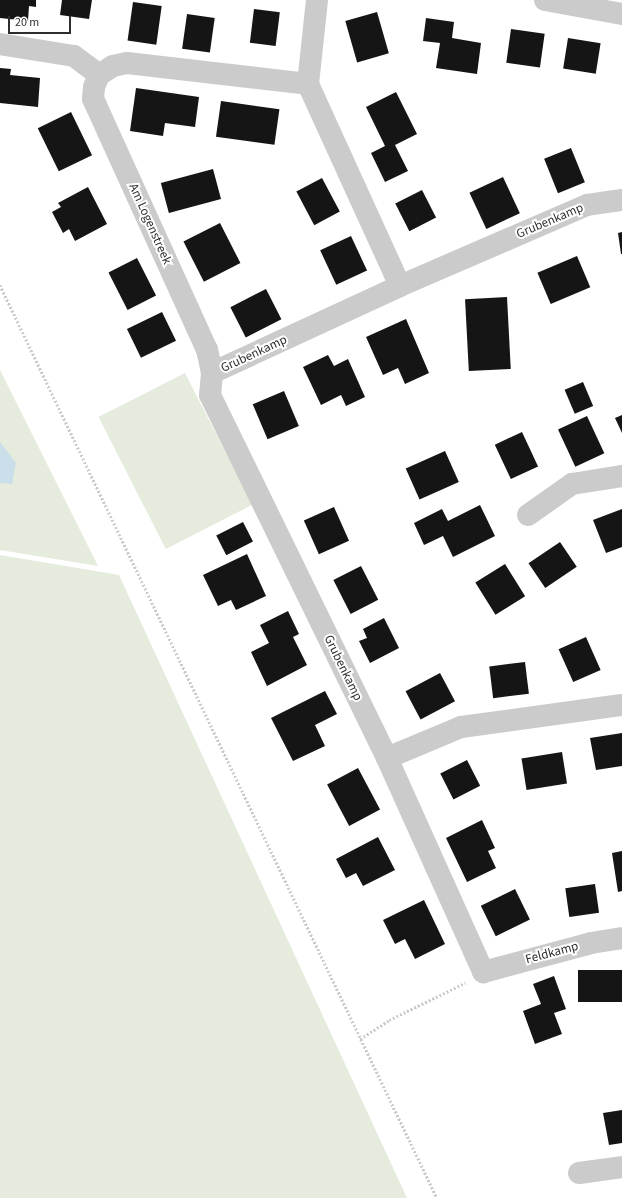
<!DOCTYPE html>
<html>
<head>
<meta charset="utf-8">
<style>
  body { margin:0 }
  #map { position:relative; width:622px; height:1198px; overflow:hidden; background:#fff; font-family:"Source Sans 3",sans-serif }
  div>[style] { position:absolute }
  .green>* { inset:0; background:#e5ebdd; transform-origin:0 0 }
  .water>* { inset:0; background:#cadfea }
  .building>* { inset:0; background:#151515; transform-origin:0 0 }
  .path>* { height:2.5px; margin-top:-1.25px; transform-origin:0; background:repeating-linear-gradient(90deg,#cbcbcb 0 2px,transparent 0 4px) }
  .street>* { height:22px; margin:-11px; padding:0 11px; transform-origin:11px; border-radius:11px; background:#cbcbcb }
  span { translate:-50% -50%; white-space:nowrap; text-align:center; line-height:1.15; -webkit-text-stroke:4px #fff; paint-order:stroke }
  .street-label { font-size:13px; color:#2e2e2e }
  .scale { position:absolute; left:8px; top:16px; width:63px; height:18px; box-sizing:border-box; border:2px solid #2e2e2e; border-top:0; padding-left:5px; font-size:12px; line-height:14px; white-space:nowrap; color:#2e2e2e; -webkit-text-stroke:3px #fff; paint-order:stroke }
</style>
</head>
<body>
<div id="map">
  <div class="green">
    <i style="clip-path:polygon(0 370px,98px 566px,0 550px)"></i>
    <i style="left:185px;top:373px;width:148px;height:97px;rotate:63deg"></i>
    <i style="clip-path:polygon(0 555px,119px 575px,407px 1198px,0 1198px)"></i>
  </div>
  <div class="water">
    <i style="clip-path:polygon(0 442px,16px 463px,12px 484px,0 483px)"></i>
  </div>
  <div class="building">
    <i style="clip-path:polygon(0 0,36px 0,36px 7px,29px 6px,28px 21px,0 18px)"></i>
    <i style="clip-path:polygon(62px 0,92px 0,89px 19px,60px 15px)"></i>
    <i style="left:133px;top:2px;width:29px;height:39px;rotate:8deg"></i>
    <i style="left:254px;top:9px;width:26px;height:34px;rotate:7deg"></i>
    <i style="left:377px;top:12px;width:43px;height:33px;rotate:74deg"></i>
    <i style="left:187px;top:14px;width:28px;height:35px;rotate:8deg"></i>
    <i style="clip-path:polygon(426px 18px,454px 22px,452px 38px,481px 43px,477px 74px,436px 68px,440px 43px,423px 41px)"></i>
    <i style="left:511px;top:29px;width:34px;height:34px;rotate:8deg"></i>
    <i style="left:568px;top:38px;width:33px;height:31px;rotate:9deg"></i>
    <i style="clip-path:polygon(0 68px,11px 69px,10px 75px,40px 78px,38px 107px,0 103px)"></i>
    <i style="clip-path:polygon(136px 88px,199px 97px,195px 127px,165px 123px,163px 136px,130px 131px)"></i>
    <i style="clip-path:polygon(396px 92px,417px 134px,395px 145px,408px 171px,385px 182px,371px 153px,385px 146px,366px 107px)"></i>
    <i style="left:221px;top:101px;width:59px;height:36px;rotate:8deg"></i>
    <i style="left:71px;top:112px;width:48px;height:37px;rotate:64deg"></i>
    <i style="left:571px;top:148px;width:37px;height:29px;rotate:68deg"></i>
    <i style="left:213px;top:169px;width:31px;height:54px;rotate:75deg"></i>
    <i style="left:503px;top:177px;width:40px;height:37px;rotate:65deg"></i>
    <i style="left:322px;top:178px;width:38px;height:29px;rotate:62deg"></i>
    <i style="clip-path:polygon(88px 187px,107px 224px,75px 241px,69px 229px,63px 233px,52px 212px,61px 207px,58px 203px)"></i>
    <i style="left:422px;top:190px;width:31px;height:30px;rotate:63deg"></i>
    <i style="left:220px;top:223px;width:45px;height:41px;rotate:63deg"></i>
    <i style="clip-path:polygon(622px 232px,622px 254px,621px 254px,618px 233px)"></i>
    <i style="left:351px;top:236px;width:38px;height:34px;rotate:65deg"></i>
    <i style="left:577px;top:256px;width:34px;height:43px;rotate:67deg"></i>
    <i style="left:137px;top:258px;width:42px;height:32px;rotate:63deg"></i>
    <i style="left:266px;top:289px;width:34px;height:40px;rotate:63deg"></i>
    <i style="left:507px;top:297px;width:72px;height:42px;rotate:87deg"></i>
    <i style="left:162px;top:312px;width:32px;height:39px;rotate:64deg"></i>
    <i style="clip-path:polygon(406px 319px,429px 373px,405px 384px,398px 368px,383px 375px,366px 337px)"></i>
    <i style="clip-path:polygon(328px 355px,334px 366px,348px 359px,365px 397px,346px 406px,341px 395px,321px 405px,303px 367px)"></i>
    <i style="left:583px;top:382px;width:26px;height:20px;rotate:67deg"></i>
    <i style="left:284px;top:391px;width:38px;height:34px;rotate:67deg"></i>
    <i style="clip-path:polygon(622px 415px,622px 433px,615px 418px)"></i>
    <i style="left:587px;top:416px;width:41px;height:32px;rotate:65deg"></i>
    <i style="left:522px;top:432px;width:38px;height:30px;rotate:65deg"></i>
    <i style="left:445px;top:451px;width:34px;height:43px;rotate:66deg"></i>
    <i style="clip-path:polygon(480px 505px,495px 536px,453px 557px,443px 536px,424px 545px,414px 523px,442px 509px,448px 521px)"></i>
    <i style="left:334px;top:507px;width:37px;height:33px;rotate:66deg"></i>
    <i style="clip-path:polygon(622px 509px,622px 547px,606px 553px,593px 520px)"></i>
    <i style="left:243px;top:522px;width:22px;height:30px;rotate:63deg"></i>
    <i style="left:560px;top:542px;width:30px;height:38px;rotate:56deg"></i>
    <i style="clip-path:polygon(247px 554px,266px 596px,236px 610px,231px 600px,218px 606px,203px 575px)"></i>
    <i style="left:505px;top:564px;width:38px;height:35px;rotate:58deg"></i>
    <i style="left:361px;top:566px;width:38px;height:31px;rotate:63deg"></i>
    <i style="clip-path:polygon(288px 611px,299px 634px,293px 637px,307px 665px,267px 686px,251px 652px,269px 643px,260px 625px)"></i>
    <i style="clip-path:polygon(384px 618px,399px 648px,370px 663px,359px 641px,367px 638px,363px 629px)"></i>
    <i style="left:586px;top:637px;width:36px;height:30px;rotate:66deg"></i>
    <i style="left:525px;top:662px;width:32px;height:36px;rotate:83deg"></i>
    <i style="left:440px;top:673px;width:32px;height:39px;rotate:62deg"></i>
    <i style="clip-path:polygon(325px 691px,337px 714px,315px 725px,325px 746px,293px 761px,271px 718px)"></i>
    <i style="clip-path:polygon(622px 733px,622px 766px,596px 770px,590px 738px)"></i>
    <i style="left:562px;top:752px;width:32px;height:41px;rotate:81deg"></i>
    <i style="left:467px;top:760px;width:29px;height:30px;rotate:63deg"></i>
    <i style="left:358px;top:768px;width:47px;height:35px;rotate:62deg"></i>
    <i style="clip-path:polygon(482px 820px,495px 848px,488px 851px,496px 868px,467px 882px,446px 838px)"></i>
    <i style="clip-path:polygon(378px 837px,395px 870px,363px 886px,356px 873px,346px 878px,336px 859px)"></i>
    <i style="clip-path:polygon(622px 851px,622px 891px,618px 892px,612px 853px)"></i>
    <i style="left:595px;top:884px;width:29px;height:30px;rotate:82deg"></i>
    <i style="left:515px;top:889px;width:34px;height:38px;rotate:64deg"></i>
    <i style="clip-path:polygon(424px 900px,445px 944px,415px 959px,405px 939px,395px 944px,383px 920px)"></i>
    <i style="left:622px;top:970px;width:32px;height:44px;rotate:90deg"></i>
    <i style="clip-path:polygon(554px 976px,566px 1009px,554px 1013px,562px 1034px,535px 1044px,523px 1011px,541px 1004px,533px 984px)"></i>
    <i style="clip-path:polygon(622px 1110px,622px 1143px,609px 1145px,603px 1113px)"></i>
  </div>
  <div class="path">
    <i style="left:0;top:285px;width:1012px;rotate:64.42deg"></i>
    <i style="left:360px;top:1039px;width:35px;rotate:-33deg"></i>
    <i style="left:389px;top:1020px;width:85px;rotate:-26deg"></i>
  </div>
  <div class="street">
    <i style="left:545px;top:0;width:78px;rotate:10.3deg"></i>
    <i style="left:0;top:44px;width:75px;rotate:9.2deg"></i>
    <i style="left:74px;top:56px;width:31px;rotate:37deg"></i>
    <i style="left:308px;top:84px;width:84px;rotate:-83.9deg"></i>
    <i style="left:622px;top:200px;width:35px;rotate:172deg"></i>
    <i style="left:587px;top:205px;width:204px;rotate:156.6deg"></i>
    <i style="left:400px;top:286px;width:207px;rotate:155.2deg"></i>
    <i style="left:212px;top:373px;width:22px;rotate:95deg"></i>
    <i style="left:210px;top:395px;width:404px;rotate:64deg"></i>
    <i style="left:387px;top:758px;width:235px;rotate:65.8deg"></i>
    <i style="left:483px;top:972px;width:112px;rotate:-15deg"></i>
    <i style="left:591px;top:943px;width:31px;rotate:-9deg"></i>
    <i style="left:212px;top:373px;width:24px;rotate:-102deg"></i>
    <i style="left:207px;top:350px;width:276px;rotate:-114.4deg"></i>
    <i style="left:93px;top:99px;width:12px;rotate:-85deg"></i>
    <i style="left:94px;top:87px;width:13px;rotate:-67deg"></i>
    <i style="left:99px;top:75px;width:17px;rotate:-33deg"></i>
    <i style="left:113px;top:66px;width:14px;rotate:-12deg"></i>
    <i style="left:127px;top:63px;width:182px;rotate:6.6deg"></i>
    <i style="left:308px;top:84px;width:222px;rotate:65.5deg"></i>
    <i style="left:528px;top:515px;width:54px;rotate:-35.2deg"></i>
    <i style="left:572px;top:484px;width:51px;rotate:-9.1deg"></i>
    <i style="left:387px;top:758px;width:80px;rotate:-22.7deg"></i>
    <i style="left:461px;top:727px;width:162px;rotate:-7.8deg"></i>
    <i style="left:579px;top:1173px;width:43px;rotate:-7.9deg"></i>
  </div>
  <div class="street-label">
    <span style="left:550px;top:221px;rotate:-23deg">Grubenkamp</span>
    <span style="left:150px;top:224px;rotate:66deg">Am Logenstreek</span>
    <span style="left:254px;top:354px;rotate:-25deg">Grubenkamp</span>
    <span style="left:343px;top:668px;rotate:64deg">Grubenkamp</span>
    <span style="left:552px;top:953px;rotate:-15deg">Feldkamp</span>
  </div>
  <div class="scale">20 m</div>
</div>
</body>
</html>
